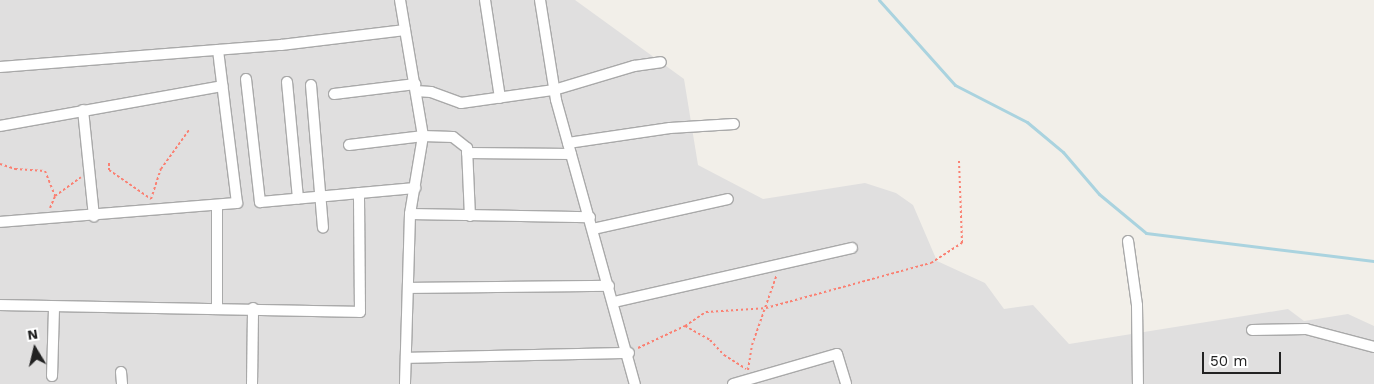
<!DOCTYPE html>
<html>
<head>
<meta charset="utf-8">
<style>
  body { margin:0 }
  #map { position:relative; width:1374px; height:384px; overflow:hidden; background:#f2efe9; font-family:"Work Sans",sans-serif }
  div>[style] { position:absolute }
  .residential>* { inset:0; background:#e0dfdf }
  .stream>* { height:3px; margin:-1.5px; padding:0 1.5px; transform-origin:1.5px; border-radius:1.5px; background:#aad3df }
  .path>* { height:2px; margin-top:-1px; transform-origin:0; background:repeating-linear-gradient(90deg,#fa8072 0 2.5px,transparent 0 5px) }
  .roads { filter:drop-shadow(1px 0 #a9a9a9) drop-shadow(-1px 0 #a9a9a9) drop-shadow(0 1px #a9a9a9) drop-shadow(0 -1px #a9a9a9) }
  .minor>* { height:10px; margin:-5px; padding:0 5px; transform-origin:5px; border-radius:5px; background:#fff }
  span { translate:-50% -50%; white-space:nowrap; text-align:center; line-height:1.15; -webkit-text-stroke:4px #fff; paint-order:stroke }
  .north { position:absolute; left:10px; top:324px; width:50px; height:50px; -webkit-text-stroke:4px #fff; paint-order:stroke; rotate:351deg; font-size:14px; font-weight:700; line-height:20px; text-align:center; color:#222 }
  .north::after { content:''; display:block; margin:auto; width:18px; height:22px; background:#222; clip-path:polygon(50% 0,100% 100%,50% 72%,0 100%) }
  .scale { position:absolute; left:1202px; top:352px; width:79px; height:22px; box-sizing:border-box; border:2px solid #222; border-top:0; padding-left:6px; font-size:15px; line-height:18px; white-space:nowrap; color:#222; -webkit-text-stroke:4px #fff; paint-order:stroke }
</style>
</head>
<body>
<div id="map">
  <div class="residential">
    <i style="clip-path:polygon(0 0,575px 0,684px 79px,698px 165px,763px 199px,865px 183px,896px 193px,913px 205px,937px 261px,985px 283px,1004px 309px,1033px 305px,1069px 344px,1288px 309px,1304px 321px,1348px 314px,1374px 326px,1374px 384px,0 384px)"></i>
  </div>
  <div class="stream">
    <i style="left:879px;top:0;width:114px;rotate:48.2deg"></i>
    <i style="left:955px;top:85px;width:81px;rotate:27.2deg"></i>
    <i style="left:1027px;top:122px;width:47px;rotate:39.8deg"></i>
    <i style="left:1063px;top:152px;width:55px;rotate:49.4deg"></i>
    <i style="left:1099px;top:194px;width:61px;rotate:39.7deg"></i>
    <i style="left:1146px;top:233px;width:230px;rotate:7deg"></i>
  </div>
  <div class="path">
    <i style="left:109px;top:163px;width:7px;rotate:90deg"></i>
    <i style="left:109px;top:170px;width:51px;rotate:34.6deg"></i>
    <i style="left:0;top:164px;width:16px;rotate:18deg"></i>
    <i style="left:15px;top:169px;width:30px;rotate:4deg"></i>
    <i style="left:45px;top:171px;width:27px;rotate:68deg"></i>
    <i style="left:151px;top:199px;width:32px;rotate:-72deg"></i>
    <i style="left:161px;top:169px;width:48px;rotate:-54.3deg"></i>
    <i style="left:50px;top:208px;width:13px;rotate:-67deg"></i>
    <i style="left:55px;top:196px;width:32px;rotate:-36deg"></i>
    <i style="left:685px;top:326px;width:25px;rotate:-34deg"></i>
    <i style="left:706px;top:312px;width:60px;rotate:-3.8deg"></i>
    <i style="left:766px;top:308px;width:171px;rotate:-15.3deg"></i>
    <i style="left:931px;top:263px;width:37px;rotate:-33deg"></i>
    <i style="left:962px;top:243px;width:82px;rotate:-92.1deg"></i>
    <i style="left:638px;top:348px;width:52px;rotate:-25.1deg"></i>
    <i style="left:685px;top:326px;width:29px;rotate:29deg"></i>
    <i style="left:710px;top:340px;width:21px;rotate:47deg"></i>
    <i style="left:724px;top:355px;width:26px;rotate:32deg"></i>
    <i style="left:748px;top:370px;width:25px;rotate:-81deg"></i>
    <i style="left:752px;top:345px;width:75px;rotate:-70.6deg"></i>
  </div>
  <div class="roads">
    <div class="minor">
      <i style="left:400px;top:0;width:138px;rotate:80.4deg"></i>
      <i style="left:423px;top:136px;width:79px;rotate:99.5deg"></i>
      <i style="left:410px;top:214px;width:170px;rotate:91.7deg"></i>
      <i style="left:485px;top:0;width:99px;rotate:81.3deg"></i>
      <i style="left:540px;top:0;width:101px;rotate:80.9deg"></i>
      <i style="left:556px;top:100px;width:295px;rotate:74.5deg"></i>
      <i style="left:0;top:67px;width:282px;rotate:-4.5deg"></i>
      <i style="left:281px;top:45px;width:125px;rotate:-6.9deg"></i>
      <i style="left:246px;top:79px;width:124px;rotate:83.5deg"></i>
      <i style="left:260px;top:202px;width:156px;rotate:-5.2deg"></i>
      <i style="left:287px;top:82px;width:117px;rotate:84.6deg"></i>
      <i style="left:311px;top:85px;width:143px;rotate:85.2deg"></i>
      <i style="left:416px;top:91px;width:15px;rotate:4deg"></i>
      <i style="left:431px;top:92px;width:32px;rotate:20deg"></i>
      <i style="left:461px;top:103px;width:94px;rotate:-8deg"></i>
      <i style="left:554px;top:90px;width:84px;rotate:-16.7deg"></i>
      <i style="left:634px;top:66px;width:27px;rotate:-8deg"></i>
      <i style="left:334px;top:94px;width:82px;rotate:-7deg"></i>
      <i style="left:83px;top:110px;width:107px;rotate:84.1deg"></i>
      <i style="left:0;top:126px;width:226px;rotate:-10.2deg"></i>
      <i style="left:568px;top:143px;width:103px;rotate:-8.4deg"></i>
      <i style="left:670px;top:128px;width:64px;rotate:-3.6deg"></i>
      <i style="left:349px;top:145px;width:75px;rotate:-6.9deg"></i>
      <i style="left:423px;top:136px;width:30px;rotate:2deg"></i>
      <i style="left:453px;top:137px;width:18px;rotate:38deg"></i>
      <i style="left:467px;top:148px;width:68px;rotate:87.5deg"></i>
      <i style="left:467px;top:153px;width:104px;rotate:0.6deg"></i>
      <i style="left:217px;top:205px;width:103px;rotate:90deg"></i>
      <i style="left:410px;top:214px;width:180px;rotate:1deg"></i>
      <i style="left:0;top:222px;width:238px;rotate:-4.6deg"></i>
      <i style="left:237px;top:203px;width:154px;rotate:-97.1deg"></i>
      <i style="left:593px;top:229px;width:138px;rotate:-12.5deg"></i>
      <i style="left:1128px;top:241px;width:65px;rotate:82deg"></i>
      <i style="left:1137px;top:305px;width:79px;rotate:89.3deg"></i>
      <i style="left:408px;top:288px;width:201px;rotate:-0.6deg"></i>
      <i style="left:614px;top:302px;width:244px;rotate:-12.8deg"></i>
      <i style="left:0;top:305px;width:360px;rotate:1.1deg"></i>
      <i style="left:360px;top:312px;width:119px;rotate:-90.5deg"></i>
      <i style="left:1252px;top:330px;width:54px;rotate:-1.1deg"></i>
      <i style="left:1306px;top:329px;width:70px;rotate:14.8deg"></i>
      <i style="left:406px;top:358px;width:223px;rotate:-1.3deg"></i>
      <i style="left:121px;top:372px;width:12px;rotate:85deg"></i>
      <i style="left:52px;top:376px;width:69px;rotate:-88.3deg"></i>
      <i style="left:252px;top:384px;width:76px;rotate:-89.2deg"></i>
      <i style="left:733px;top:384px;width:108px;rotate:-16.1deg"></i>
      <i style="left:837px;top:354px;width:31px;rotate:73deg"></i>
    </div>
  </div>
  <div class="north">N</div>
  <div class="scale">50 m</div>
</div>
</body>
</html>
